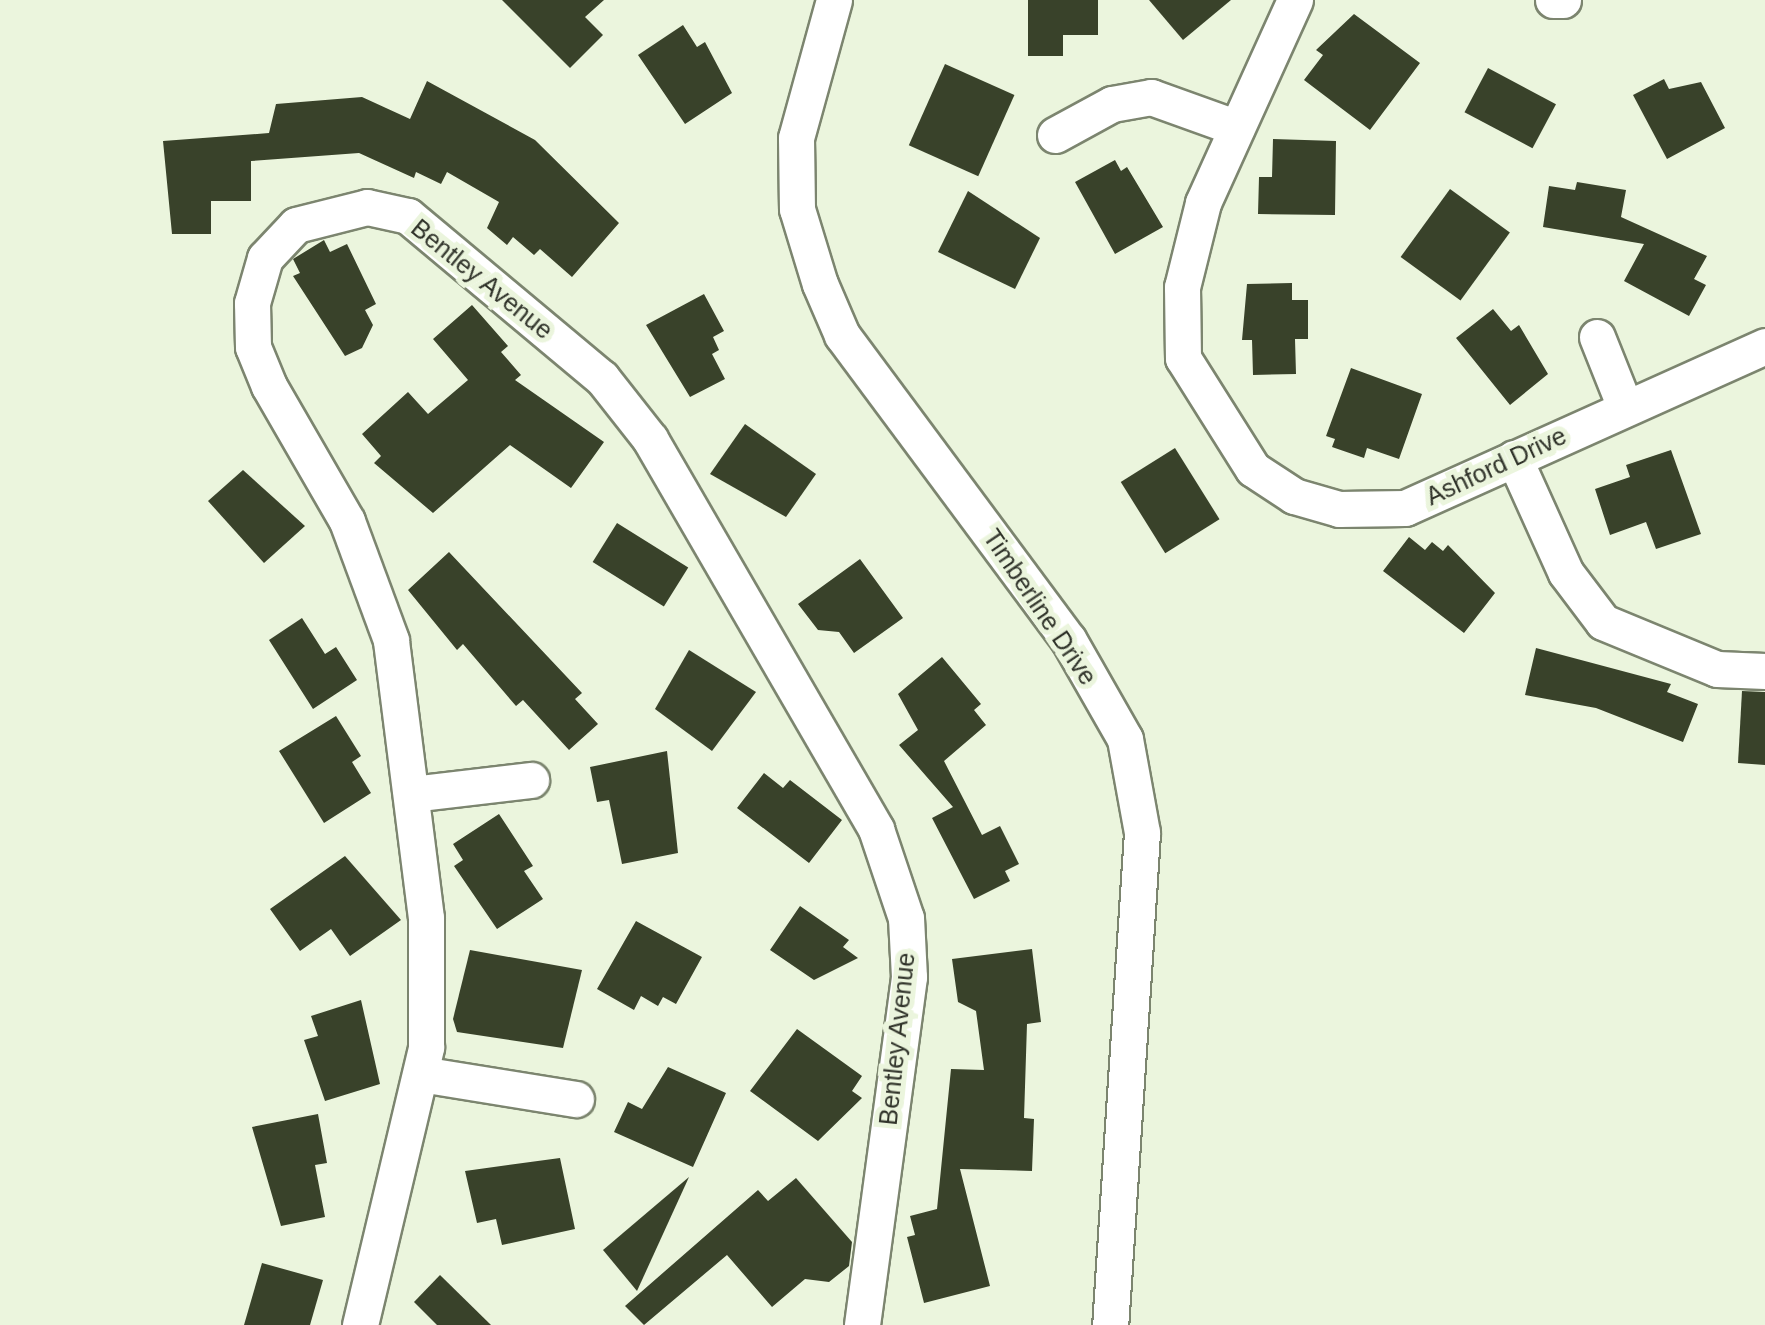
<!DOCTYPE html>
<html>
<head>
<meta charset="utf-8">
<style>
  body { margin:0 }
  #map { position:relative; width:1765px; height:1325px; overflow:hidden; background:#ebf5dd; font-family:Arial,sans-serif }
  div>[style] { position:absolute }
  .building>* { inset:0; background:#39422a; transform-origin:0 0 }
  .roads { filter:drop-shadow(2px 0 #7c856f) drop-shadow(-2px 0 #7c856f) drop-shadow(0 2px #7c856f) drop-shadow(0 -2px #7c856f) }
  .minor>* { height:35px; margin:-17.5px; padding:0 17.5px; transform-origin:17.5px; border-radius:17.5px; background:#fff }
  span { translate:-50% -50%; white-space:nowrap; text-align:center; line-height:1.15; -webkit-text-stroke:10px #ebf5dd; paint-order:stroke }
  .street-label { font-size:25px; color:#30332a }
</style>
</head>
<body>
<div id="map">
  <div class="building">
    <i style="clip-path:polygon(502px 0,604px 0,585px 17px,603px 35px,570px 68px)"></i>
    <i style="clip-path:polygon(1028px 0,1098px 0,1098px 35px,1063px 35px,1063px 56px,1028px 56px)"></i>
    <i style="clip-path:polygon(1149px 0,1231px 0,1183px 40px)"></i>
    <i style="clip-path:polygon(1354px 14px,1420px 63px,1370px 130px,1304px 80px,1323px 55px,1316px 50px)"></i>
    <i style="clip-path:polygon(683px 25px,697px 47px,705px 42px,732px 93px,685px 124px,638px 55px)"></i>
    <i style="left:945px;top:64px;width:76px;height:89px;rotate:24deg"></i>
    <i style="left:1488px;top:68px;width:77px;height:50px;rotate:28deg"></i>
    <i style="clip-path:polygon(1664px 79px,1669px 89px,1701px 82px,1725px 128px,1667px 159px,1633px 95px)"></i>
    <i style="clip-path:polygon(427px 81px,535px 140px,619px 223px,572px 277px,540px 249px,534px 255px,513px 237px,507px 245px,487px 228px,499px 202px,447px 172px,441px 184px,416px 172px,414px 178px,359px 153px,251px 161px,251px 201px,211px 201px,211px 234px,172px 234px,163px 141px,269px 133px,276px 104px,362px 97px,410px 119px)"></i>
    <i style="clip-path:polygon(1273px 139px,1336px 141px,1335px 215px,1258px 214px,1259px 177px,1272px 177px)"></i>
    <i style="clip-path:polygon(1115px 160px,1121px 171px,1127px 167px,1163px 227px,1115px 254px,1075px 182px)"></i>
    <i style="clip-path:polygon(1577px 182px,1626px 190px,1621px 217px,1707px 256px,1694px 279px,1706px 285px,1689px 316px,1624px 281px,1644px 244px,1543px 227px,1549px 186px,1575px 190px)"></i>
    <i style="left:1450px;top:189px;width:74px;height:84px;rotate:36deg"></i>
    <i style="clip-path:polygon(968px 191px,1040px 238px,1015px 289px,938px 252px)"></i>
    <i style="clip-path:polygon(324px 240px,330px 252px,347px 244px,376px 304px,365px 310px,373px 325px,362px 348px,345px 356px,293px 276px,300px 273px,293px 259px)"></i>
    <i style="clip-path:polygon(1292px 283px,1292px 300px,1308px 300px,1308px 339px,1295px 339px,1296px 374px,1253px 375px,1252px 340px,1242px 340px,1247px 284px)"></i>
    <i style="clip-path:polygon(704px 294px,724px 331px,713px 337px,719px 350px,712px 354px,725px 379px,690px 397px,646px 325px)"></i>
    <i style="clip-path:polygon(472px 305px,508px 346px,501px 352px,521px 375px,515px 380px,604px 442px,571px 488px,510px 445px,433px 513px,374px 463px,381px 456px,362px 434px,408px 392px,428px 414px,468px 380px,433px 339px)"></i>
    <i style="clip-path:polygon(1493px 309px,1511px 331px,1519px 325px,1548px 374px,1510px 405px,1456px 338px)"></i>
    <i style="clip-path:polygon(1351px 368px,1422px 394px,1399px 459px,1367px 448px,1364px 458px,1332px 447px,1335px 439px,1326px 436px)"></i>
    <i style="clip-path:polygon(745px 424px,816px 474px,786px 517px,710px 474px)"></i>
    <i style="left:1175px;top:448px;width:84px;height:64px;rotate:58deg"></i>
    <i style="clip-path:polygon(1671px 450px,1701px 534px,1656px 549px,1646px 522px,1610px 535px,1595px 489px,1630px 477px,1626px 465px)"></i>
    <i style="clip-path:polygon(243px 470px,305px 526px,264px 563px,208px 501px)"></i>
    <i style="left:617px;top:523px;width:84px;height:46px;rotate:32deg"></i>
    <i style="clip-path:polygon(1409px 537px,1425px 550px,1432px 542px,1443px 551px,1448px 545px,1495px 593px,1464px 633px,1383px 571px)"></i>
    <i style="clip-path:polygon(449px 552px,582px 693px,575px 699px,598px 724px,569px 750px,523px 700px,516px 706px,463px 644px,457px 650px,408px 590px)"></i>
    <i style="clip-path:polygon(860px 559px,903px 618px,854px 653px,839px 632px,818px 630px,798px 604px)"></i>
    <i style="clip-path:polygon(302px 618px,325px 654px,336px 647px,357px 680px,313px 709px,269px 640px)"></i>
    <i style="clip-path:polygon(1536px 648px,1671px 684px,1667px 692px,1698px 704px,1683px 742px,1596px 708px,1525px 695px)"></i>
    <i style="clip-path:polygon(689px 650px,756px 692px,712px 751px,655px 709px)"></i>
    <i style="clip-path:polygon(942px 657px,981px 704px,974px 710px,986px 725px,944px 761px,982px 835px,1000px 826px,1019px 864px,1005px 871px,1010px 881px,974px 899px,932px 818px,953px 807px,899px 745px,918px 730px,898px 694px)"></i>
    <i style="clip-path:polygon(1742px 691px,1765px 692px,1765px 765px,1738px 763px)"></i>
    <i style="clip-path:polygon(336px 716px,361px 756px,352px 762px,371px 793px,324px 823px,279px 751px)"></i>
    <i style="clip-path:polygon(667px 751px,678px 853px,622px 864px,609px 800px,597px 802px,590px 767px)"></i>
    <i style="clip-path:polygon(764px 773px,783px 788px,790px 780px,842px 820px,809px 863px,737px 808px)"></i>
    <i style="clip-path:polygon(499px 814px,533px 866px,524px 871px,543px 899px,497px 929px,454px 866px,463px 860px,453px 844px)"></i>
    <i style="clip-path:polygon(345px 856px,401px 920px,350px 956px,331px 929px,300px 951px,270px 909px)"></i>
    <i style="clip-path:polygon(800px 906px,849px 940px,843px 947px,858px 958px,814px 980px,770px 950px)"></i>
    <i style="clip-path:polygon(636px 921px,702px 957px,676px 1004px,663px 997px,658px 1006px,641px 996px,634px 1010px,597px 989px)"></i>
    <i style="clip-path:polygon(1032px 949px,1041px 1022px,1027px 1024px,1024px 1118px,1034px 1119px,1032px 1171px,960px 1169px,990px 1286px,924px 1303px,907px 1237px,915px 1235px,910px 1216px,937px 1209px,951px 1069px,984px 1070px,976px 1011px,958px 1002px,952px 959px)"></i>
    <i style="clip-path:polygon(470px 950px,582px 970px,563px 1048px,457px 1032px,453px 1019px)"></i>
    <i style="clip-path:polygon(361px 1000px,380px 1084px,325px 1101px,304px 1040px,318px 1036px,311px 1016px)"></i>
    <i style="clip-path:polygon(797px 1029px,862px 1076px,852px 1091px,862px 1098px,818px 1141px,750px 1091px)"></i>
    <i style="clip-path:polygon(668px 1067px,726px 1093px,693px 1167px,614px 1132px,628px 1102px,642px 1109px)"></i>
    <i style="clip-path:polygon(318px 1114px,327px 1163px,315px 1165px,325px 1217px,281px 1226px,252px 1127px)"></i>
    <i style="clip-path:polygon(560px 1158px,575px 1229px,502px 1245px,496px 1219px,477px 1223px,465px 1171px)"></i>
    <i style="clip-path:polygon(689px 1177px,637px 1291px,603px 1250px)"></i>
    <i style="clip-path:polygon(796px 1178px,852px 1242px,849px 1266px,829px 1282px,805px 1279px,772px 1307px,727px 1255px,644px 1325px,625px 1306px,758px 1190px,768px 1201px)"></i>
    <i style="clip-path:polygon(262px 1263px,323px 1280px,310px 1325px,244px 1325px)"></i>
    <i style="clip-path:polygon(440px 1275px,491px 1325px,437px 1325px,414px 1302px)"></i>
  </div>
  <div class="roads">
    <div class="minor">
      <i style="left:834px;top:0;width:143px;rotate:105.4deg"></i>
      <i style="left:796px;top:138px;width:71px;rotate:89.2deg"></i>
      <i style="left:797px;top:209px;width:78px;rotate:73deg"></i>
      <i style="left:820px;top:284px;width:56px;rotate:66.7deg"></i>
      <i style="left:842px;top:335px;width:379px;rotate:53.4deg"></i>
      <i style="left:1068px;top:639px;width:115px;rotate:60.3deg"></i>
      <i style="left:1125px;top:739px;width:96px;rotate:79.7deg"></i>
      <i style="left:1142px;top:833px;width:493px;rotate:93.7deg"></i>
      <i style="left:1295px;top:0;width:223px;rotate:114.4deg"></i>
      <i style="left:1203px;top:203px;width:87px;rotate:104deg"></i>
      <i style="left:1182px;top:287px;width:71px;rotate:89.2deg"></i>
      <i style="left:1183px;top:358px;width:131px;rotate:57.8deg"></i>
      <i style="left:1253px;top:469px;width:49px;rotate:33.4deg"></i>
      <i style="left:1294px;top:496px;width:47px;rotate:16.1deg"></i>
      <i style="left:1339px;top:509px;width:66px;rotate:-0.9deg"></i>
      <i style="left:1405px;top:508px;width:395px;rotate:-24.2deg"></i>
      <i style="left:1553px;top:0;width:10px"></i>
      <i style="left:1055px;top:135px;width:65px;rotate:-28.5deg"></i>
      <i style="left:1112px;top:104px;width:40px;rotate:-10deg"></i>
      <i style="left:1151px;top:97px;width:91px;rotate:19.8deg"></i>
      <i style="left:1597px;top:337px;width:75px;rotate:68.2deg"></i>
      <i style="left:1514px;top:458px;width:126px;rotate:65.7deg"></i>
      <i style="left:1566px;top:573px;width:61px;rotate:52.9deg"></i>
      <i style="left:1603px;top:622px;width:123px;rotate:22.4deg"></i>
      <i style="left:1717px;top:669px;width:48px;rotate:2.4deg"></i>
      <i style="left:411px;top:794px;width:121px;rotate:-6.7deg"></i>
      <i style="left:421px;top:1074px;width:157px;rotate:9.2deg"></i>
      <i style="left:360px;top:1325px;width:286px;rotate:-76.6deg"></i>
      <i style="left:426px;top:1047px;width:129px;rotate:-90deg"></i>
      <i style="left:426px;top:918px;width:280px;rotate:-97.2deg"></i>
      <i style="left:391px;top:640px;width:127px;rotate:-110.3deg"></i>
      <i style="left:347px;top:521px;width:156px;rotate:-120deg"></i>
      <i style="left:269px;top:386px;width:42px;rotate:-112.3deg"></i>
      <i style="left:253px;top:347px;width:44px;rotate:-91.3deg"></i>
      <i style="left:252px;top:303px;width:47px;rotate:-73.9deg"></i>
      <i style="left:265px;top:258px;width:45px;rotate:-46.8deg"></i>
      <i style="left:296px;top:225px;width:73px;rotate:-14.2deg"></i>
      <i style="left:367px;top:207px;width:42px;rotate:12.4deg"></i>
      <i style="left:408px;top:216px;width:253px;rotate:39.9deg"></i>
      <i style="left:602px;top:378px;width:78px;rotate:51.8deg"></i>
      <i style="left:650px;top:439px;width:451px;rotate:59.9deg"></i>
      <i style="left:876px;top:829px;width:94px;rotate:71.4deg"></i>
      <i style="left:906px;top:918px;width:59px;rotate:87.1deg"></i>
      <i style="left:909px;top:977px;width:351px;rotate:97.7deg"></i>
    </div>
  </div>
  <div class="street-label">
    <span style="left:482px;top:279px;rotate:39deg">Bentley Avenue</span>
    <span style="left:1496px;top:466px;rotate:-25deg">Ashford Drive</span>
    <span style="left:1040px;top:607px;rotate:56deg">Timberline Drive</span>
    <span style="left:897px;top:1039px;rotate:-84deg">Bentley Avenue</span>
  </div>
</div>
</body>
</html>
